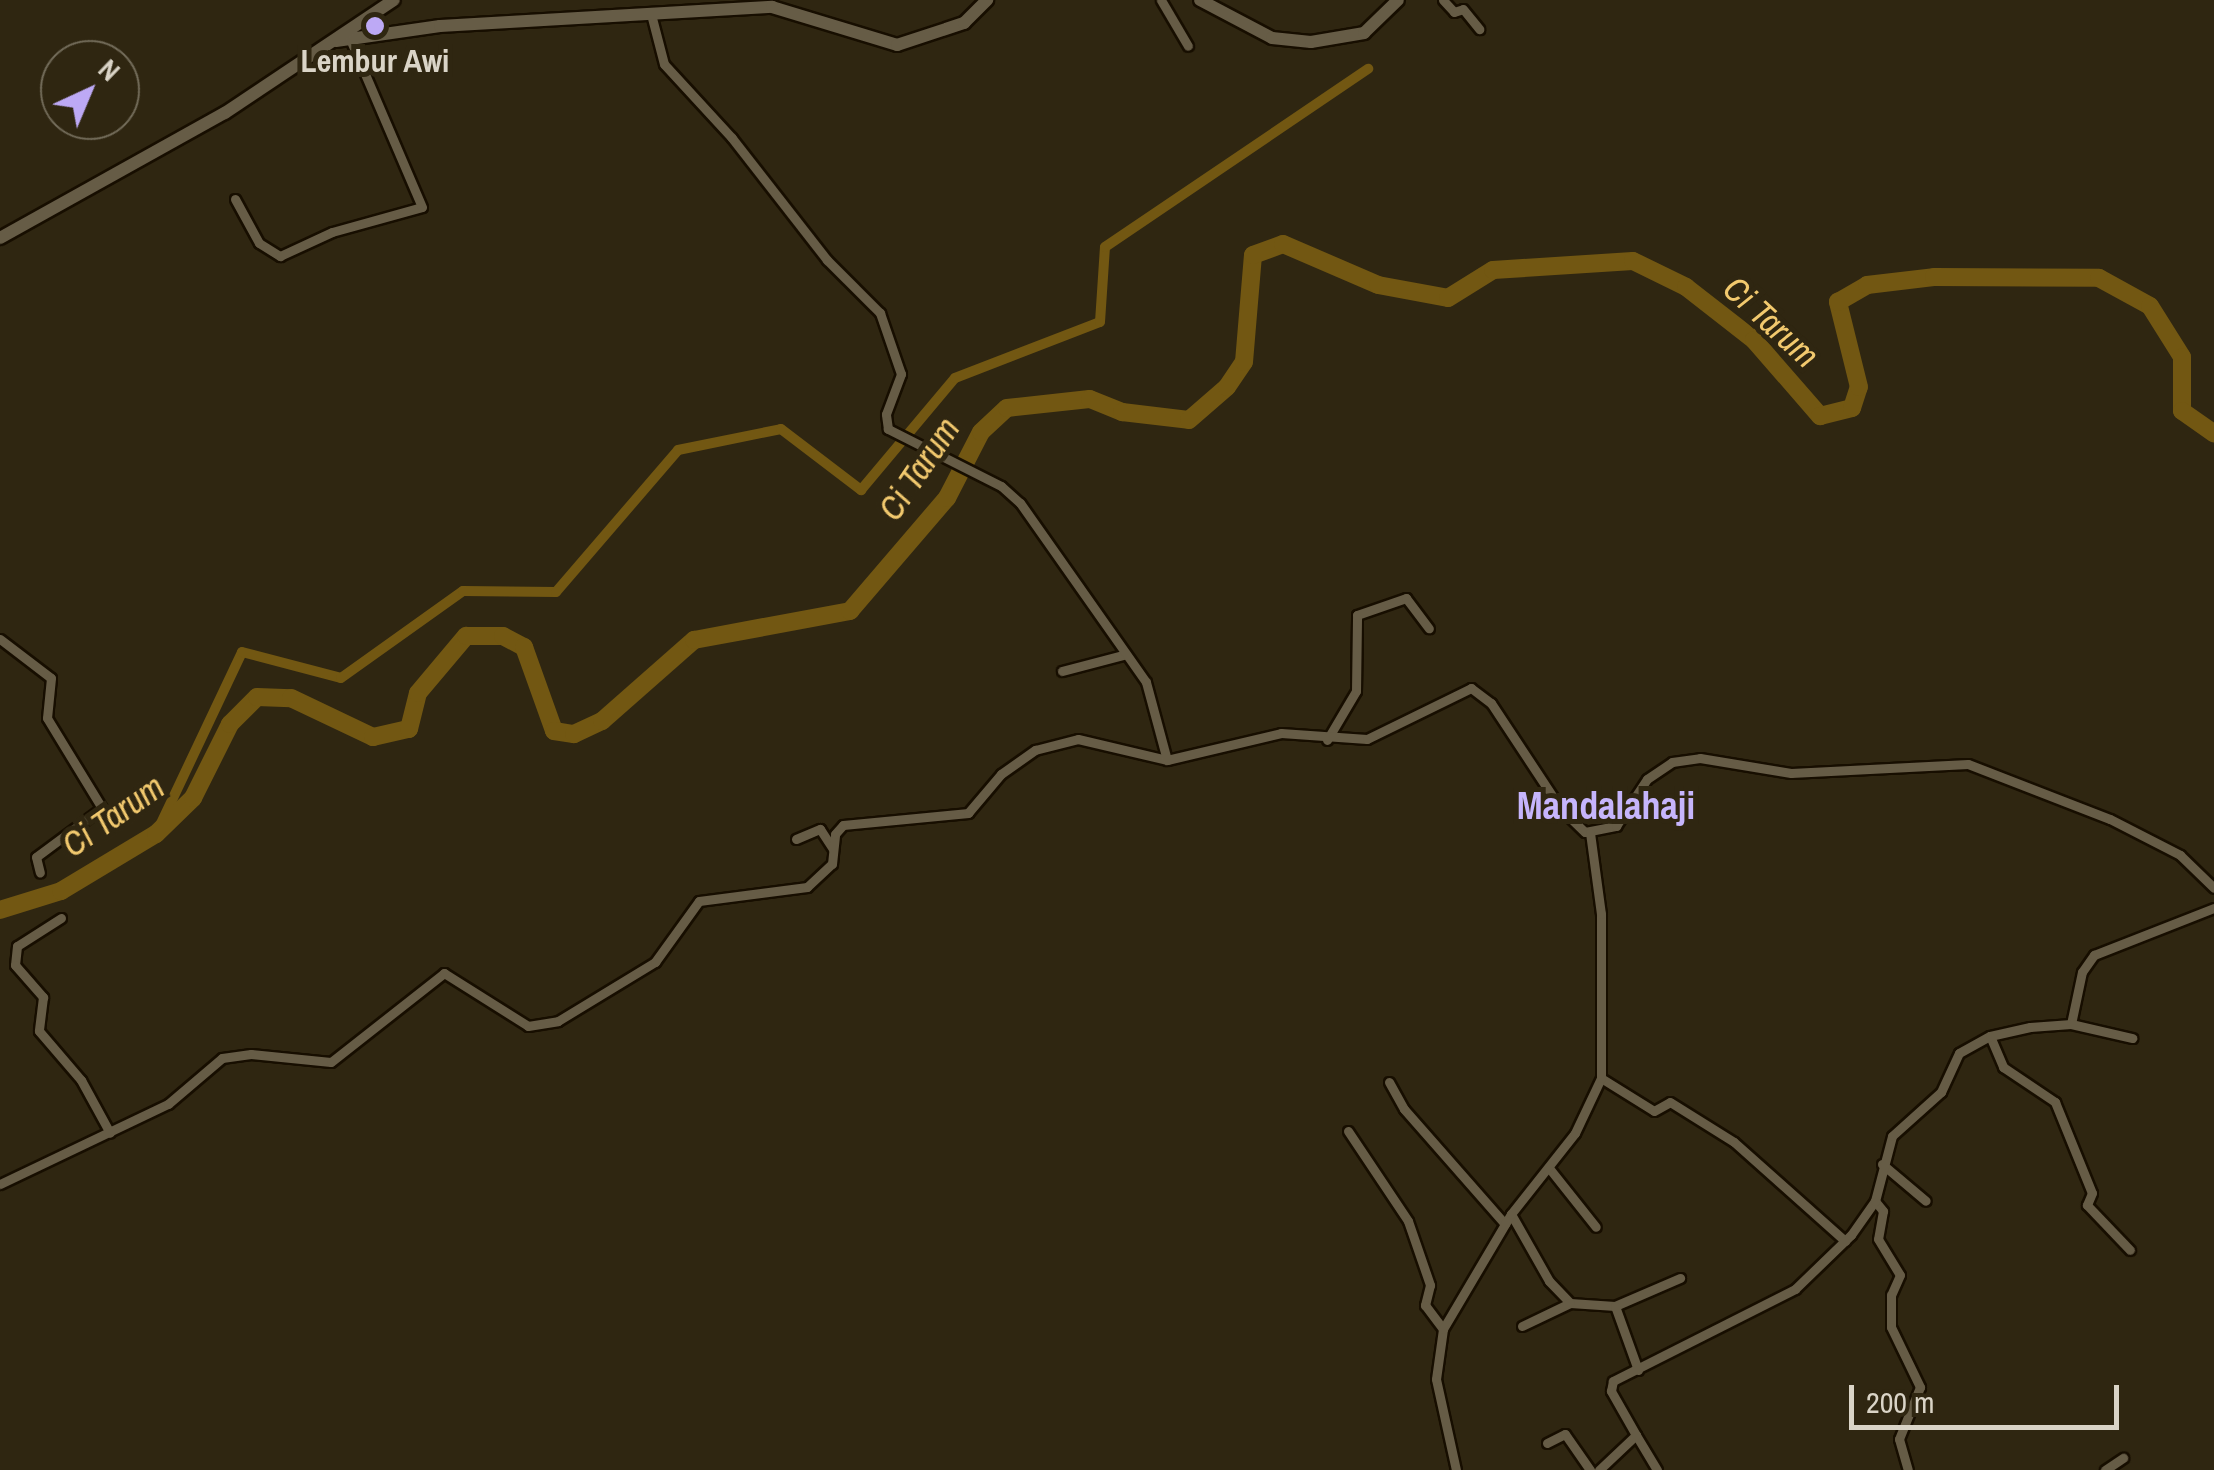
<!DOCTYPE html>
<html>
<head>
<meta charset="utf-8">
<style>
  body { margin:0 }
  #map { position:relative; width:2214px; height:1470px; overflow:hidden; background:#2f2611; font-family:"Archivo Narrow",sans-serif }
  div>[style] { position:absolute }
  .canal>* { height:10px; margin:-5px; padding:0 5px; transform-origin:5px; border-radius:5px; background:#725712 }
  .river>* { height:18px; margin:-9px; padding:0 9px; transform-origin:9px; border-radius:9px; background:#725712 }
  .roads { filter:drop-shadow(2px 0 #170e00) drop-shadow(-2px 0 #170e00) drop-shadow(0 2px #170e00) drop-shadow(0 -2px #170e00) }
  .street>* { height:9px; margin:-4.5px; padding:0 4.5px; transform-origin:4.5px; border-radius:4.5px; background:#665c46 }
  .secondary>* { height:12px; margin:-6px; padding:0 6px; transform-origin:6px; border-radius:6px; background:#665c46 }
  .dots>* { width:28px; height:28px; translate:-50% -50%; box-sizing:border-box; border:5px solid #2f2611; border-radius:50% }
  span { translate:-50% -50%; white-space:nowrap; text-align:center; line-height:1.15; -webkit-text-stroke:10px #2f2611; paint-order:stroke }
  .poi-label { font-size:32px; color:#dad4c7; font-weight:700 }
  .water-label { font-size:35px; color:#f2c96e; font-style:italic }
  .quarter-label { font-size:38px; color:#c6b5fc; font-weight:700 }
  .north { position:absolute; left:40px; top:40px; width:100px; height:100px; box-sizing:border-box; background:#2f2611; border:2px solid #736c5a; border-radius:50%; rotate:44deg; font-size:28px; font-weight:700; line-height:40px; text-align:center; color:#dad4c7 }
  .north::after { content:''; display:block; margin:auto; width:35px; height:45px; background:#bda9f5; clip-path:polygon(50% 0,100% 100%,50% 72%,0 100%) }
  .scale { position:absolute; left:1849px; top:1385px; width:270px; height:45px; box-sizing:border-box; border:5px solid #dad4c7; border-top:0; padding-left:12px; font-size:30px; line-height:35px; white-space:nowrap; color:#dad4c7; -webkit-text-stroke:8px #2f2611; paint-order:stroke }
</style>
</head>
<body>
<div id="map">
  <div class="canal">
    <i style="left:156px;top:834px;width:201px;rotate:-64.7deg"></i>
    <i style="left:242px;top:652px;width:102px;rotate:14.7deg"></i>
    <i style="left:341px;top:678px;width:150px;rotate:-35.5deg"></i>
    <i style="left:463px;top:591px;width:93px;rotate:0.6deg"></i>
    <i style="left:556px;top:592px;width:187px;rotate:-49.3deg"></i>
    <i style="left:678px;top:450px;width:105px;rotate:-11.5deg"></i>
    <i style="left:781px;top:429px;width:101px;rotate:37.3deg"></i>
    <i style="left:861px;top:490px;width:146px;rotate:-50deg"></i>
    <i style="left:955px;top:378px;width:155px;rotate:-21.1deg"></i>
    <i style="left:1100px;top:322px;width:75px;rotate:-86.2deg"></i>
    <i style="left:1105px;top:247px;width:318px;rotate:-34.1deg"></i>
  </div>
  <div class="river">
    <i style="left:0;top:910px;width:64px;rotate:-17.3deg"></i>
    <i style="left:61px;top:891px;width:111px;rotate:-31deg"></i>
    <i style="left:156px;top:834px;width:52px;rotate:-44.2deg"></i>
    <i style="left:193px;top:798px;width:83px;rotate:-63.4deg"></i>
    <i style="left:230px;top:724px;width:38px;rotate:-45deg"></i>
    <i style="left:257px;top:697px;width:34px;rotate:2deg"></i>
    <i style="left:291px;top:698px;width:91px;rotate:25.4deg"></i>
    <i style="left:373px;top:737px;width:37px;rotate:-13deg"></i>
    <i style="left:409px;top:729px;width:37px;rotate:-76deg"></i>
    <i style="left:418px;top:693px;width:75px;rotate:-49.9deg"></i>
    <i style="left:466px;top:636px;width:37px"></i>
    <i style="left:503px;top:636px;width:24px;rotate:28deg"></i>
    <i style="left:524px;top:647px;width:89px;rotate:70.3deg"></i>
    <i style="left:554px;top:731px;width:20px;rotate:9deg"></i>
    <i style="left:574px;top:734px;width:31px;rotate:-25deg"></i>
    <i style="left:602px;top:721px;width:123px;rotate:-41.4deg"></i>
    <i style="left:694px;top:640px;width:159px;rotate:-10.5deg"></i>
    <i style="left:850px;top:611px;width:149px;rotate:-49.4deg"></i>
    <i style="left:947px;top:498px;width:74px;rotate:-62.7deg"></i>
    <i style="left:981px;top:432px;width:35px;rotate:-43deg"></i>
    <i style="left:1007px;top:408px;width:83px;rotate:-6.2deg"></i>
    <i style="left:1090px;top:399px;width:35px;rotate:22deg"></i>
    <i style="left:1122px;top:412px;width:67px;rotate:6.8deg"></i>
    <i style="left:1189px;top:420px;width:50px;rotate:-41deg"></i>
    <i style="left:1227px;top:387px;width:30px;rotate:-56deg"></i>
    <i style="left:1244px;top:362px;width:107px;rotate:-85.2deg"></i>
    <i style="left:1253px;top:255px;width:32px;rotate:-20deg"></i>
    <i style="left:1283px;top:244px;width:103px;rotate:23.3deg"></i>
    <i style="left:1378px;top:285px;width:71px;rotate:10.5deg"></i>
    <i style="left:1448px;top:298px;width:53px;rotate:-31.9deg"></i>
    <i style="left:1493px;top:270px;width:140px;rotate:-3.7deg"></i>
    <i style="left:1633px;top:261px;width:59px;rotate:26.1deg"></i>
    <i style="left:1686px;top:287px;width:86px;rotate:37.9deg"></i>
    <i style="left:1754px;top:340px;width:101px;rotate:49deg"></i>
    <i style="left:1820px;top:416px;width:33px;rotate:-14deg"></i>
    <i style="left:1852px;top:408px;width:22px;rotate:-72deg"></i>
    <i style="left:1859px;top:387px;width:88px;rotate:-103.9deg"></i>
    <i style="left:1838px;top:302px;width:34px;rotate:-30deg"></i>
    <i style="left:1867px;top:285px;width:67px;rotate:-6.8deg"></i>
    <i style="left:1934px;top:277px;width:165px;rotate:0.3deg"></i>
    <i style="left:2099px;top:278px;width:58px;rotate:28.8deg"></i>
    <i style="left:2150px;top:306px;width:60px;rotate:57.9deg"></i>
    <i style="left:2182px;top:357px;width:54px;rotate:90deg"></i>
    <i style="left:2182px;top:411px;width:39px;rotate:35deg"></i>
  </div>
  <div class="roads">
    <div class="street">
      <i style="left:1161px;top:0;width:53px;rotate:59.6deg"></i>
      <i style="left:1443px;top:0;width:16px;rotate:47deg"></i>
      <i style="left:1454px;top:12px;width:9px;rotate:-18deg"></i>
      <i style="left:1463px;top:9px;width:26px;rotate:51deg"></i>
      <i style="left:235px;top:199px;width:50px;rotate:61.4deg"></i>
      <i style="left:259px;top:243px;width:25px;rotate:32deg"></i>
      <i style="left:280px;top:256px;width:57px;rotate:-24.8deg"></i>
      <i style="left:332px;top:232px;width:93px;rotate:-15.5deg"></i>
      <i style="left:422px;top:207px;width:183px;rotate:-113.2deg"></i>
      <i style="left:0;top:639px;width:64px;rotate:37.4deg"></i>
      <i style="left:51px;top:678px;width:40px;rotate:95.7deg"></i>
      <i style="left:47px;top:718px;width:105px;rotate:58.6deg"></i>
      <i style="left:102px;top:808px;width:82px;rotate:143.4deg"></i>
      <i style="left:36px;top:857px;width:16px;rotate:76deg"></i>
      <i style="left:1062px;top:671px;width:63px;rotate:-14.7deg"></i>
      <i style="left:1327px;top:740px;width:57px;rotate:-59.4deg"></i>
      <i style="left:1356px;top:691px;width:76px;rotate:-89.2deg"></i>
      <i style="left:1357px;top:615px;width:52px;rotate:-19.1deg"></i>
      <i style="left:1406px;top:598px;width:38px;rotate:53deg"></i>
      <i style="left:1167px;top:760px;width:117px;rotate:-13.3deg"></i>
      <i style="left:1281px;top:733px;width:86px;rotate:4deg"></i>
      <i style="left:1367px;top:739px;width:116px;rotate:-26.1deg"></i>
      <i style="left:1471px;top:688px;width:25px;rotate:37deg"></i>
      <i style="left:1491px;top:703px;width:127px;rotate:56.6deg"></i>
      <i style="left:1561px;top:809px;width:33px;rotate:44deg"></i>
      <i style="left:1585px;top:832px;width:32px;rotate:-11deg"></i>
      <i style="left:1616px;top:826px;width:56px;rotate:-56.6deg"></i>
      <i style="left:1647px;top:779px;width:30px;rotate:-34deg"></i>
      <i style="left:1672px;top:762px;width:28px;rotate:-8deg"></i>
      <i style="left:1700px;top:758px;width:92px;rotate:9.4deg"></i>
      <i style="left:1791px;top:773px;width:177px;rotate:-2.9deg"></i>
      <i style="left:1968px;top:764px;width:152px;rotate:21.2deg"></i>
      <i style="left:2110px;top:819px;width:79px;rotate:27.2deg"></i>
      <i style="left:2180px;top:855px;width:47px;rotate:44.1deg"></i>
      <i style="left:796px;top:839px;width:26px;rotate:-23deg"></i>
      <i style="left:820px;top:829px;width:24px;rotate:57deg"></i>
      <i style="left:61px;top:918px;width:52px;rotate:147.5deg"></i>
      <i style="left:17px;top:946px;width:19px;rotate:96deg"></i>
      <i style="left:15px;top:965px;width:43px;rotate:48.8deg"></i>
      <i style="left:43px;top:997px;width:34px;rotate:97deg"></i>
      <i style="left:39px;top:1031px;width:65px;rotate:49.4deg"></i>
      <i style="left:81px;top:1080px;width:60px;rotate:61.3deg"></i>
      <i style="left:2071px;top:1024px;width:53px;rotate:-78.1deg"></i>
      <i style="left:2082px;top:972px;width:21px;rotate:-55deg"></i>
      <i style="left:2094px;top:955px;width:129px;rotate:-21.4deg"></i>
      <i style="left:1990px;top:1036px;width:34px;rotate:67deg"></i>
      <i style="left:2003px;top:1067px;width:63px;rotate:33.9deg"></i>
      <i style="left:2055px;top:1102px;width:98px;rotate:67.9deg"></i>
      <i style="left:2092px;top:1193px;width:13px;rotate:113deg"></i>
      <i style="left:2087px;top:1205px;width:62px;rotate:46.3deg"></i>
      <i style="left:1601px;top:1078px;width:62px;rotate:31.9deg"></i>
      <i style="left:1654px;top:1111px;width:18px;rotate:-29deg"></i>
      <i style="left:1670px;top:1102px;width:75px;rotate:32deg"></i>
      <i style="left:1734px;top:1142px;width:149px;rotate:41.7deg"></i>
      <i style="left:1389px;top:1082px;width:31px;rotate:61deg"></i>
      <i style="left:1404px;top:1109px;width:153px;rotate:48.7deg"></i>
      <i style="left:1348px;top:1131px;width:108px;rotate:56.3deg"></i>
      <i style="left:1408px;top:1221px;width:68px;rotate:71deg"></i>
      <i style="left:1430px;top:1285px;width:21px;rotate:104deg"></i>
      <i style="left:1425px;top:1305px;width:30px;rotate:53deg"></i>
      <i style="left:1882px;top:1164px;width:57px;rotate:40.1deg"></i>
      <i style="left:1549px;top:1168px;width:75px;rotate:51.5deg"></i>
      <i style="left:0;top:1184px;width:186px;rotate:-25.5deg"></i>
      <i style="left:168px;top:1104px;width:71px;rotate:-40.4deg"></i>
      <i style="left:222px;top:1058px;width:29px;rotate:-8deg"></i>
      <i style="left:251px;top:1054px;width:80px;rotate:5.7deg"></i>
      <i style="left:331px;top:1062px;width:144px;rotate:-38.2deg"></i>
      <i style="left:444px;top:973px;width:99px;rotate:32.2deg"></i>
      <i style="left:528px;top:1026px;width:30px;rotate:-9deg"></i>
      <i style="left:558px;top:1021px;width:114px;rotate:-31.3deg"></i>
      <i style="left:655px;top:962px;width:75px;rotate:-54.2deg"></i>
      <i style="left:699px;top:901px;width:109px;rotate:-7.4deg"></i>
      <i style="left:807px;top:887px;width:34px;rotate:-43deg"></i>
      <i style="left:832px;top:864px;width:30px;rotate:-84deg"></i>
      <i style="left:835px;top:834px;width:12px;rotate:-48deg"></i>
      <i style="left:843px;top:825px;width:126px;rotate:-5.5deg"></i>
      <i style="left:968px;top:813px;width:51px;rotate:-49.8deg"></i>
      <i style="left:1001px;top:774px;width:42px;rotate:-35.2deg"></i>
      <i style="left:1035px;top:750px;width:44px;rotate:-14.3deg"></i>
      <i style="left:1078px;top:739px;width:91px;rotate:13.3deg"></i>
      <i style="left:1167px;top:760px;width:81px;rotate:-105.1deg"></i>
      <i style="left:1146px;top:682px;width:219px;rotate:-125.1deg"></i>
      <i style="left:1020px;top:503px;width:25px;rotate:-138deg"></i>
      <i style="left:1001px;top:486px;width:127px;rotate:-153.2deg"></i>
      <i style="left:888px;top:429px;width:15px;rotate:-98deg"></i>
      <i style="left:886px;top:414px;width:43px;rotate:-69.4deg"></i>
      <i style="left:901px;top:374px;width:65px;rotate:-109deg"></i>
      <i style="left:880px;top:313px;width:75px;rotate:-135deg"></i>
      <i style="left:827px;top:260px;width:155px;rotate:-127.9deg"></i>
      <i style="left:732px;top:138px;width:100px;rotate:-132.6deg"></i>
      <i style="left:664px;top:64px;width:52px;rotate:-104.6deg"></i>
      <i style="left:1875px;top:1201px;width:13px;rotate:51deg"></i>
      <i style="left:1883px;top:1211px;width:28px;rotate:100deg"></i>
      <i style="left:1878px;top:1239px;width:42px;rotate:58.6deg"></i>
      <i style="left:1900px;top:1275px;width:22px;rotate:114deg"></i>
      <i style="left:1891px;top:1295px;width:32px;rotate:90deg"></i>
      <i style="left:1891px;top:1327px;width:67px;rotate:64.2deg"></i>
      <i style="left:1920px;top:1387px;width:56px;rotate:112deg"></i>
      <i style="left:1899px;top:1439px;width:32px;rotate:74deg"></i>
      <i style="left:1511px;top:1214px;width:77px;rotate:60.4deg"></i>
      <i style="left:1549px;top:1281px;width:30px;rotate:46deg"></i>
      <i style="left:1570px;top:1303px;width:45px;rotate:3.8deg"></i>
      <i style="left:1615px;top:1306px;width:71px;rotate:-23.3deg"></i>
      <i style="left:1615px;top:1306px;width:68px;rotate:70.2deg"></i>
      <i style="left:1522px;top:1326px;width:53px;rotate:-25.6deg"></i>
      <i style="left:1636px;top:1435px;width:41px;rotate:59deg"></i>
      <i style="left:1547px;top:1443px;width:20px;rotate:-27deg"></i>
      <i style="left:1565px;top:1434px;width:44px;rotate:55.2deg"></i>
      <i style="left:1456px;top:1470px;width:93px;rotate:-102.4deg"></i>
      <i style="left:1436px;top:1379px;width:50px;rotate:-82deg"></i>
      <i style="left:1443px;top:1329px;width:134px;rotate:-59.4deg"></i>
      <i style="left:1511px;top:1214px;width:103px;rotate:-51.7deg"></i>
      <i style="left:1575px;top:1133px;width:61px;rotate:-64.7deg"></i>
      <i style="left:1601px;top:1078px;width:164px;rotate:-90deg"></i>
      <i style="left:1601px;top:914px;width:82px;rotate:-97.7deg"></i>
      <i style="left:1599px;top:1470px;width:51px;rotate:-43.4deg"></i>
      <i style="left:1636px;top:1435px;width:51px;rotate:-119.6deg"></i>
      <i style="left:1611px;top:1391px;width:10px;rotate:-79deg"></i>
      <i style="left:1613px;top:1381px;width:204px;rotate:-26.8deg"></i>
      <i style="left:1795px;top:1289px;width:78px;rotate:-44deg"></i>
      <i style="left:1851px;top:1235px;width:42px;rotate:-54.8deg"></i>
      <i style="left:1875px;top:1201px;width:67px;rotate:-75.3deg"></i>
      <i style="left:1892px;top:1136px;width:66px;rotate:-41.9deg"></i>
      <i style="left:1941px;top:1092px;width:43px;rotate:-65.2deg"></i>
      <i style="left:1959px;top:1053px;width:35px;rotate:-29deg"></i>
      <i style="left:1990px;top:1036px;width:41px;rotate:-12.7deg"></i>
      <i style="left:2030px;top:1027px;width:41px;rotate:-4.2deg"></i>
      <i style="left:2071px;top:1024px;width:63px;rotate:12.9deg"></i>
      <i style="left:2105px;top:1470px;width:22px;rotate:-34deg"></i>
    </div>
    <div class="secondary">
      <i style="left:1200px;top:0;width:81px;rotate:27.8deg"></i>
      <i style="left:1272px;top:38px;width:39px;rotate:6deg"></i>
      <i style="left:1311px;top:42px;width:54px;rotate:-9.6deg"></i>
      <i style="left:1364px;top:33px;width:47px;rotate:-44.1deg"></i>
      <i style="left:336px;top:41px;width:105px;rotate:-8.2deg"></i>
      <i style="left:440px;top:26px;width:333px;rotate:-3.3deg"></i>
      <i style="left:772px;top:7px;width:131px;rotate:16.9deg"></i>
      <i style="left:897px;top:45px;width:71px;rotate:-18.2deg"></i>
      <i style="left:964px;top:23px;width:33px;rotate:-45deg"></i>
      <i style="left:0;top:238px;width:257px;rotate:-29.1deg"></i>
      <i style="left:225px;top:113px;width:203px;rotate:-33.8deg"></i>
    </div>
  </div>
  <div class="dots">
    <i style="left:375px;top:26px;background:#bda9f5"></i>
  </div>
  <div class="poi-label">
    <span style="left:375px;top:61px">Lembur Awi</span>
  </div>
  <div class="water-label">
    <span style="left:1771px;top:322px;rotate:43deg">Ci Tarum</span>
    <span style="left:919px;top:469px;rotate:-56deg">Ci Tarum</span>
    <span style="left:113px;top:816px;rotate:-35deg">Ci Tarum</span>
  </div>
  <div class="quarter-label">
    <span style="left:1606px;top:806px">Mandalahaji</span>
  </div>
  <div class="north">N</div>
  <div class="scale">200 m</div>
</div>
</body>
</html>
